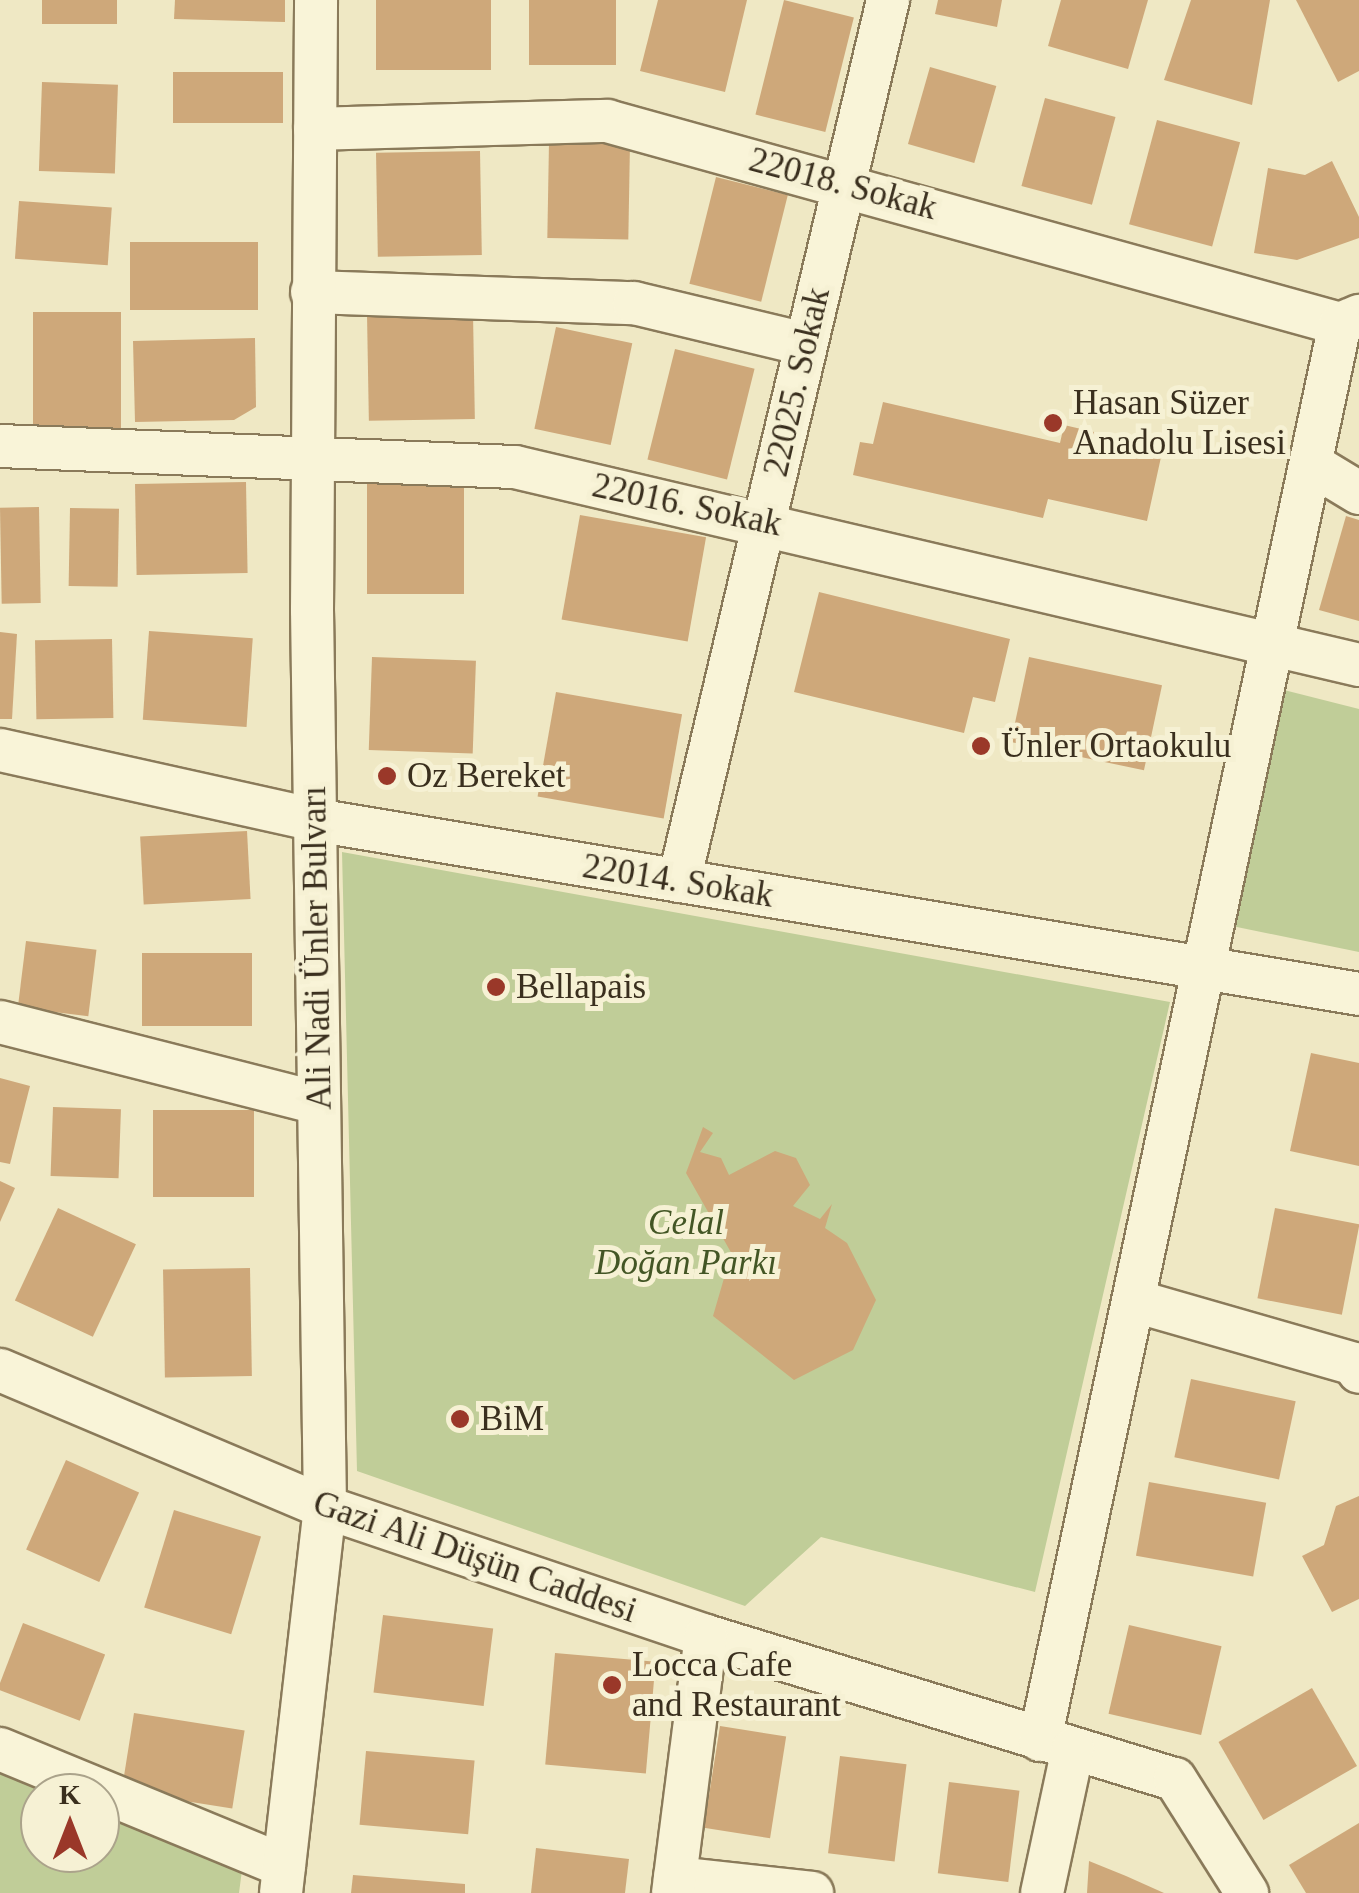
<!DOCTYPE html>
<html>
<head>
<meta charset="utf-8">
<style>
  body { margin:0 }
  #map { position:relative; width:1359px; height:1893px; overflow:hidden; background:#efe8c4; font-family:Georgia,serif }
  div>[style] { position:absolute }
  .green>* { inset:0; background:#c0cd98 }
  .building>* { inset:0; background:#cea87a; transform-origin:0 0 }
  .roads { filter:drop-shadow(2px 0 #8a7a5a) drop-shadow(-2px 0 #8a7a5a) drop-shadow(0 2px #8a7a5a) drop-shadow(0 -2px #8a7a5a) }
  .minor>* { height:42px; margin:-21px; padding:0 21px; transform-origin:21px; border-radius:21px; background:#f9f4d8 }
  .dots>* { width:28px; height:28px; translate:-50% -50%; box-sizing:border-box; border:5px solid #f6f1d4; border-radius:50% }
  span { translate:-50% -50%; white-space:nowrap; text-align:center; line-height:1.15; -webkit-text-stroke:10px #f6f1d4; paint-order:stroke }
  .street-label { font-size:35px; color:#3a2f1e }
  .poi-label { font-size:35px; color:#3a2f1e }
  .left { translate:0 -50%; text-align:left }
  .park-label { font-size:35px; color:#435625; font-style:italic }
  .north { position:absolute; left:20px; top:1773px; width:100px; height:100px; box-sizing:border-box; background:#f6f1d4; border:2px solid #aba38b; border-radius:50%; rotate:0deg; font-size:28px; font-weight:700; line-height:40px; text-align:center; color:#3a2f1e }
  .north::after { content:''; display:block; margin:auto; width:35px; height:45px; background:#9a3829; clip-path:polygon(50% 0,100% 100%,50% 72%,0 100%) }
</style>
</head>
<body>
<div id="map">
  <div class="green">
    <i style="clip-path:polygon(1284px 690px,1359px 709px,1359px 952px,1232px 926px)"></i>
    <i style="clip-path:polygon(342px 852px,1170px 1002px,1035px 1592px,821px 1537px,745px 1606px,357px 1471px)"></i>
    <i style="clip-path:polygon(0 1773px,50px 1793px,40px 1793px,40px 1853px,100px 1853px,100px 1813px,242px 1870px,239px 1893px,0 1893px)"></i>
  </div>
  <div class="building">
    <i style="left:42px;top:0;width:75px;height:24px"></i>
    <i style="clip-path:polygon(175px 0,285px 0,285px 22px,174px 19px)"></i>
    <i style="left:376px;top:0;width:115px;height:70px"></i>
    <i style="left:529px;top:0;width:87px;height:65px"></i>
    <i style="clip-path:polygon(658px 0,747px 0,725px 92px,640px 71px)"></i>
    <i style="left:784px;top:0;width:72px;height:118px;rotate:14deg"></i>
    <i style="clip-path:polygon(938px 0,1002px 0,997px 27px,935px 14px)"></i>
    <i style="clip-path:polygon(1061px 0,1148px 0,1128px 69px,1048px 46px)"></i>
    <i style="clip-path:polygon(1191px 0,1270px 0,1252px 105px,1164px 80px)"></i>
    <i style="clip-path:polygon(1296px 0,1359px 0,1359px 71px,1338px 82px)"></i>
    <i style="left:930px;top:67px;width:69px;height:80px;rotate:16deg"></i>
    <i style="left:283px;top:72px;width:51px;height:110px;rotate:90deg"></i>
    <i style="left:42px;top:82px;width:76px;height:89px;rotate:2deg"></i>
    <i style="left:1045px;top:98px;width:73px;height:91px;rotate:15deg"></i>
    <i style="left:1157px;top:120px;width:86px;height:108px;rotate:15deg"></i>
    <i style="left:549px;top:142px;width:81px;height:96px;rotate:1deg"></i>
    <i style="left:480px;top:151px;width:104px;height:104px;rotate:89deg"></i>
    <i style="clip-path:polygon(1332px 161px,1359px 217px,1359px 238px,1297px 260px,1254px 253px,1268px 168px,1305px 175px)"></i>
    <i style="left:716px;top:177px;width:74px;height:110px;rotate:14deg"></i>
    <i style="left:19px;top:201px;width:93px;height:58px;rotate:4deg"></i>
    <i style="left:130px;top:242px;width:128px;height:68px"></i>
    <i style="left:33px;top:312px;width:88px;height:128px"></i>
    <i style="left:473px;top:313px;width:106px;height:106px;rotate:89deg"></i>
    <i style="left:556px;top:327px;width:78px;height:104px;rotate:12deg"></i>
    <i style="clip-path:polygon(255px 338px,256px 407px,234px 420px,135px 422px,133px 341px)"></i>
    <i style="left:675px;top:349px;width:82px;height:114px;rotate:14deg"></i>
    <i style="clip-path:polygon(883px 402px,1060px 443px,1064px 425px,1163px 448px,1147px 521px,1048px 499px,1043px 518px,853px 475px,860px 442px,873px 444px)"></i>
    <i style="left:246px;top:482px;width:91px;height:111px;rotate:89deg"></i>
    <i style="left:367px;top:483px;width:97px;height:111px"></i>
    <i style="left:39px;top:507px;width:96px;height:39px;rotate:89deg"></i>
    <i style="left:70px;top:508px;width:49px;height:78px;rotate:1deg"></i>
    <i style="left:580px;top:515px;width:128px;height:106px;rotate:10deg"></i>
    <i style="clip-path:polygon(1346px 516px,1359px 520px,1359px 621px,1319px 610px)"></i>
    <i style="clip-path:polygon(819px 592px,1010px 639px,995px 702px,973px 697px,964px 733px,794px 692px)"></i>
    <i style="left:149px;top:631px;width:104px;height:89px;rotate:4deg"></i>
    <i style="clip-path:polygon(0 632px,17px 634px,12px 719px,0 719px)"></i>
    <i style="left:112px;top:639px;width:79px;height:77px;rotate:89deg"></i>
    <i style="left:372px;top:657px;width:104px;height:93px;rotate:2deg"></i>
    <i style="left:1029px;top:657px;width:136px;height:87px;rotate:12deg"></i>
    <i style="left:556px;top:692px;width:128px;height:106px;rotate:10deg"></i>
    <i style="left:247px;top:831px;width:68px;height:107px;rotate:87deg"></i>
    <i style="left:26px;top:941px;width:71px;height:67px;rotate:7deg"></i>
    <i style="left:142px;top:953px;width:110px;height:73px"></i>
    <i style="clip-path:polygon(1311px 1053px,1359px 1063px,1359px 1166px,1290px 1151px)"></i>
    <i style="clip-path:polygon(0 1078px,30px 1086px,10px 1164px,0 1162px)"></i>
    <i style="left:53px;top:1107px;width:68px;height:69px;rotate:2deg"></i>
    <i style="left:153px;top:1110px;width:101px;height:87px"></i>
    <i style="clip-path:polygon(703px 1127px,713px 1133px,700px 1152px,721px 1158px,729px 1175px,775px 1151px,796px 1158px,810px 1185px,793px 1206px,820px 1219px,832px 1204px,825px 1228px,847px 1243px,876px 1300px,853px 1350px,794px 1380px,713px 1316px,727px 1268px,737px 1263px,686px 1173px)"></i>
    <i style="clip-path:polygon(0 1181px,15px 1188px,0 1222px)"></i>
    <i style="left:58px;top:1208px;width:86px;height:102px;rotate:25deg"></i>
    <i style="left:1275px;top:1208px;width:86px;height:92px;rotate:11deg"></i>
    <i style="left:250px;top:1268px;width:108px;height:87px;rotate:89deg"></i>
    <i style="left:1191px;top:1379px;width:107px;height:80px;rotate:12deg"></i>
    <i style="left:66px;top:1460px;width:80px;height:98px;rotate:24deg"></i>
    <i style="left:1149px;top:1482px;width:119px;height:75px;rotate:10deg"></i>
    <i style="clip-path:polygon(1359px 1496px,1359px 1599px,1332px 1612px,1302px 1556px,1324px 1545px,1336px 1506px)"></i>
    <i style="left:174px;top:1510px;width:91px;height:102px;rotate:17deg"></i>
    <i style="left:383px;top:1615px;width:111px;height:78px;rotate:7deg"></i>
    <i style="left:23px;top:1623px;width:88px;height:71px;rotate:21deg"></i>
    <i style="left:1129px;top:1625px;width:95px;height:91px;rotate:13deg"></i>
    <i style="left:555px;top:1653px;width:101px;height:112px;rotate:5deg"></i>
    <i style="left:1312px;top:1688px;width:90px;height:108px;rotate:60deg"></i>
    <i style="left:134px;top:1713px;width:112px;height:79px;rotate:9deg"></i>
    <i style="left:720px;top:1726px;width:67px;height:103px;rotate:9deg"></i>
    <i style="left:366px;top:1751px;width:109px;height:74px;rotate:5deg"></i>
    <i style="left:840px;top:1756px;width:67px;height:98px;rotate:7deg"></i>
    <i style="left:949px;top:1782px;width:71px;height:92px;rotate:7deg"></i>
    <i style="clip-path:polygon(1359px 1823px,1359px 1893px,1306px 1893px,1289px 1865px)"></i>
    <i style="clip-path:polygon(536px 1848px,629px 1859px,625px 1893px,531px 1893px)"></i>
    <i style="clip-path:polygon(1089px 1861px,1126px 1876px,1164px 1893px,1087px 1893px)"></i>
    <i style="clip-path:polygon(353px 1875px,465px 1884px,465px 1893px,351px 1893px)"></i>
  </div>
  <div class="roads">
    <div class="minor">
      <i style="left:315px;top:129px;width:292px;rotate:-1.6deg"></i>
      <i style="left:607px;top:121px;width:761px;rotate:15.48deg"></i>
      <i style="left:1340px;top:324px;width:21px;rotate:-23deg"></i>
      <i style="left:312px;top:292px;width:322px;rotate:2deg"></i>
      <i style="left:634px;top:303px;width:176px;rotate:13.5deg"></i>
      <i style="left:0;top:446px;width:515px;rotate:2.34deg"></i>
      <i style="left:515px;top:467px;width:867px;rotate:13.2deg"></i>
      <i style="left:1311px;top:464px;width:56px;rotate:31.1deg"></i>
      <i style="left:0;top:750px;width:323px;rotate:12.5deg"></i>
      <i style="left:315px;top:820px;width:1058px;rotate:9.46deg"></i>
      <i style="left:679px;top:881px;width:905px;rotate:-76.65deg"></i>
      <i style="left:0;top:1022px;width:328px;rotate:14.3deg"></i>
      <i style="left:1135px;top:1301px;width:228px;rotate:16deg"></i>
      <i style="left:1354px;top:1364px;width:9px;rotate:58deg"></i>
      <i style="left:0;top:1370px;width:353px;rotate:22.9deg"></i>
      <i style="left:325px;top:1507px;width:402px;rotate:18.7deg"></i>
      <i style="left:706px;top:1636px;width:490px;rotate:17deg"></i>
      <i style="left:1175px;top:1779px;width:135px;rotate:57.7deg"></i>
      <i style="left:1040px;top:1740px;width:1447px;rotate:-78.04deg"></i>
      <i style="left:0;top:1749px;width:307px;rotate:22.4deg"></i>
      <i style="left:675px;top:1878px;width:138px;rotate:6.2deg"></i>
      <i style="left:281px;top:1893px;width:388px;rotate:-83.5deg"></i>
      <i style="left:325px;top:1507px;width:897px;rotate:-90.83deg"></i>
      <i style="left:312px;top:610px;width:610px;rotate:-89.62deg"></i>
      <i style="left:673px;top:1893px;width:259px;rotate:-82.7deg"></i>
      <i style="left:1042px;top:1893px;width:147px;rotate:-77.9deg"></i>
    </div>
  </div>
  <div class="dots">
    <i style="left:1053px;top:423px;background:#9a3829"></i>
    <i style="left:981px;top:746px;background:#9a3829"></i>
    <i style="left:387px;top:776px;background:#9a3829"></i>
    <i style="left:496px;top:987px;background:#9a3829"></i>
    <i style="left:460px;top:1419px;background:#9a3829"></i>
    <i style="left:612px;top:1685px;background:#9a3829"></i>
  </div>
  <div class="street-label">
    <span style="left:843px;top:184px;rotate:15deg">22018. Sokak</span>
    <span style="left:797px;top:382px;rotate:-77deg">22025. Sokak</span>
    <span style="left:687px;top:505px;rotate:12deg">22016. Sokak</span>
    <span style="left:678px;top:881px;rotate:9deg">22014. Sokak</span>
    <span style="left:317px;top:948px;rotate:-91deg">Ali Nadi Ünler Bulvarı</span>
    <span style="left:475px;top:1557px;rotate:19deg">Gazi Ali Düşün Caddesi</span>
  </div>
  <div class="poi-label">
    <span class="left" style="left:1073px;top:423px">Hasan Süzer<br>Anadolu Lisesi</span>
    <span class="left" style="left:1001px;top:746px">Ünler Ortaokulu</span>
    <span class="left" style="left:407px;top:776px">Oz Bereket</span>
    <span class="left" style="left:516px;top:987px">Bellapais</span>
    <span class="left" style="left:480px;top:1419px">BiM</span>
    <span class="left" style="left:632px;top:1685px">Locca Cafe<br>and Restaurant</span>
  </div>
  <div class="park-label">
    <span style="left:686px;top:1243px">Celal<br>Doğan Parkı</span>
  </div>
  <div class="north">K</div>
</div>
</body>
</html>
